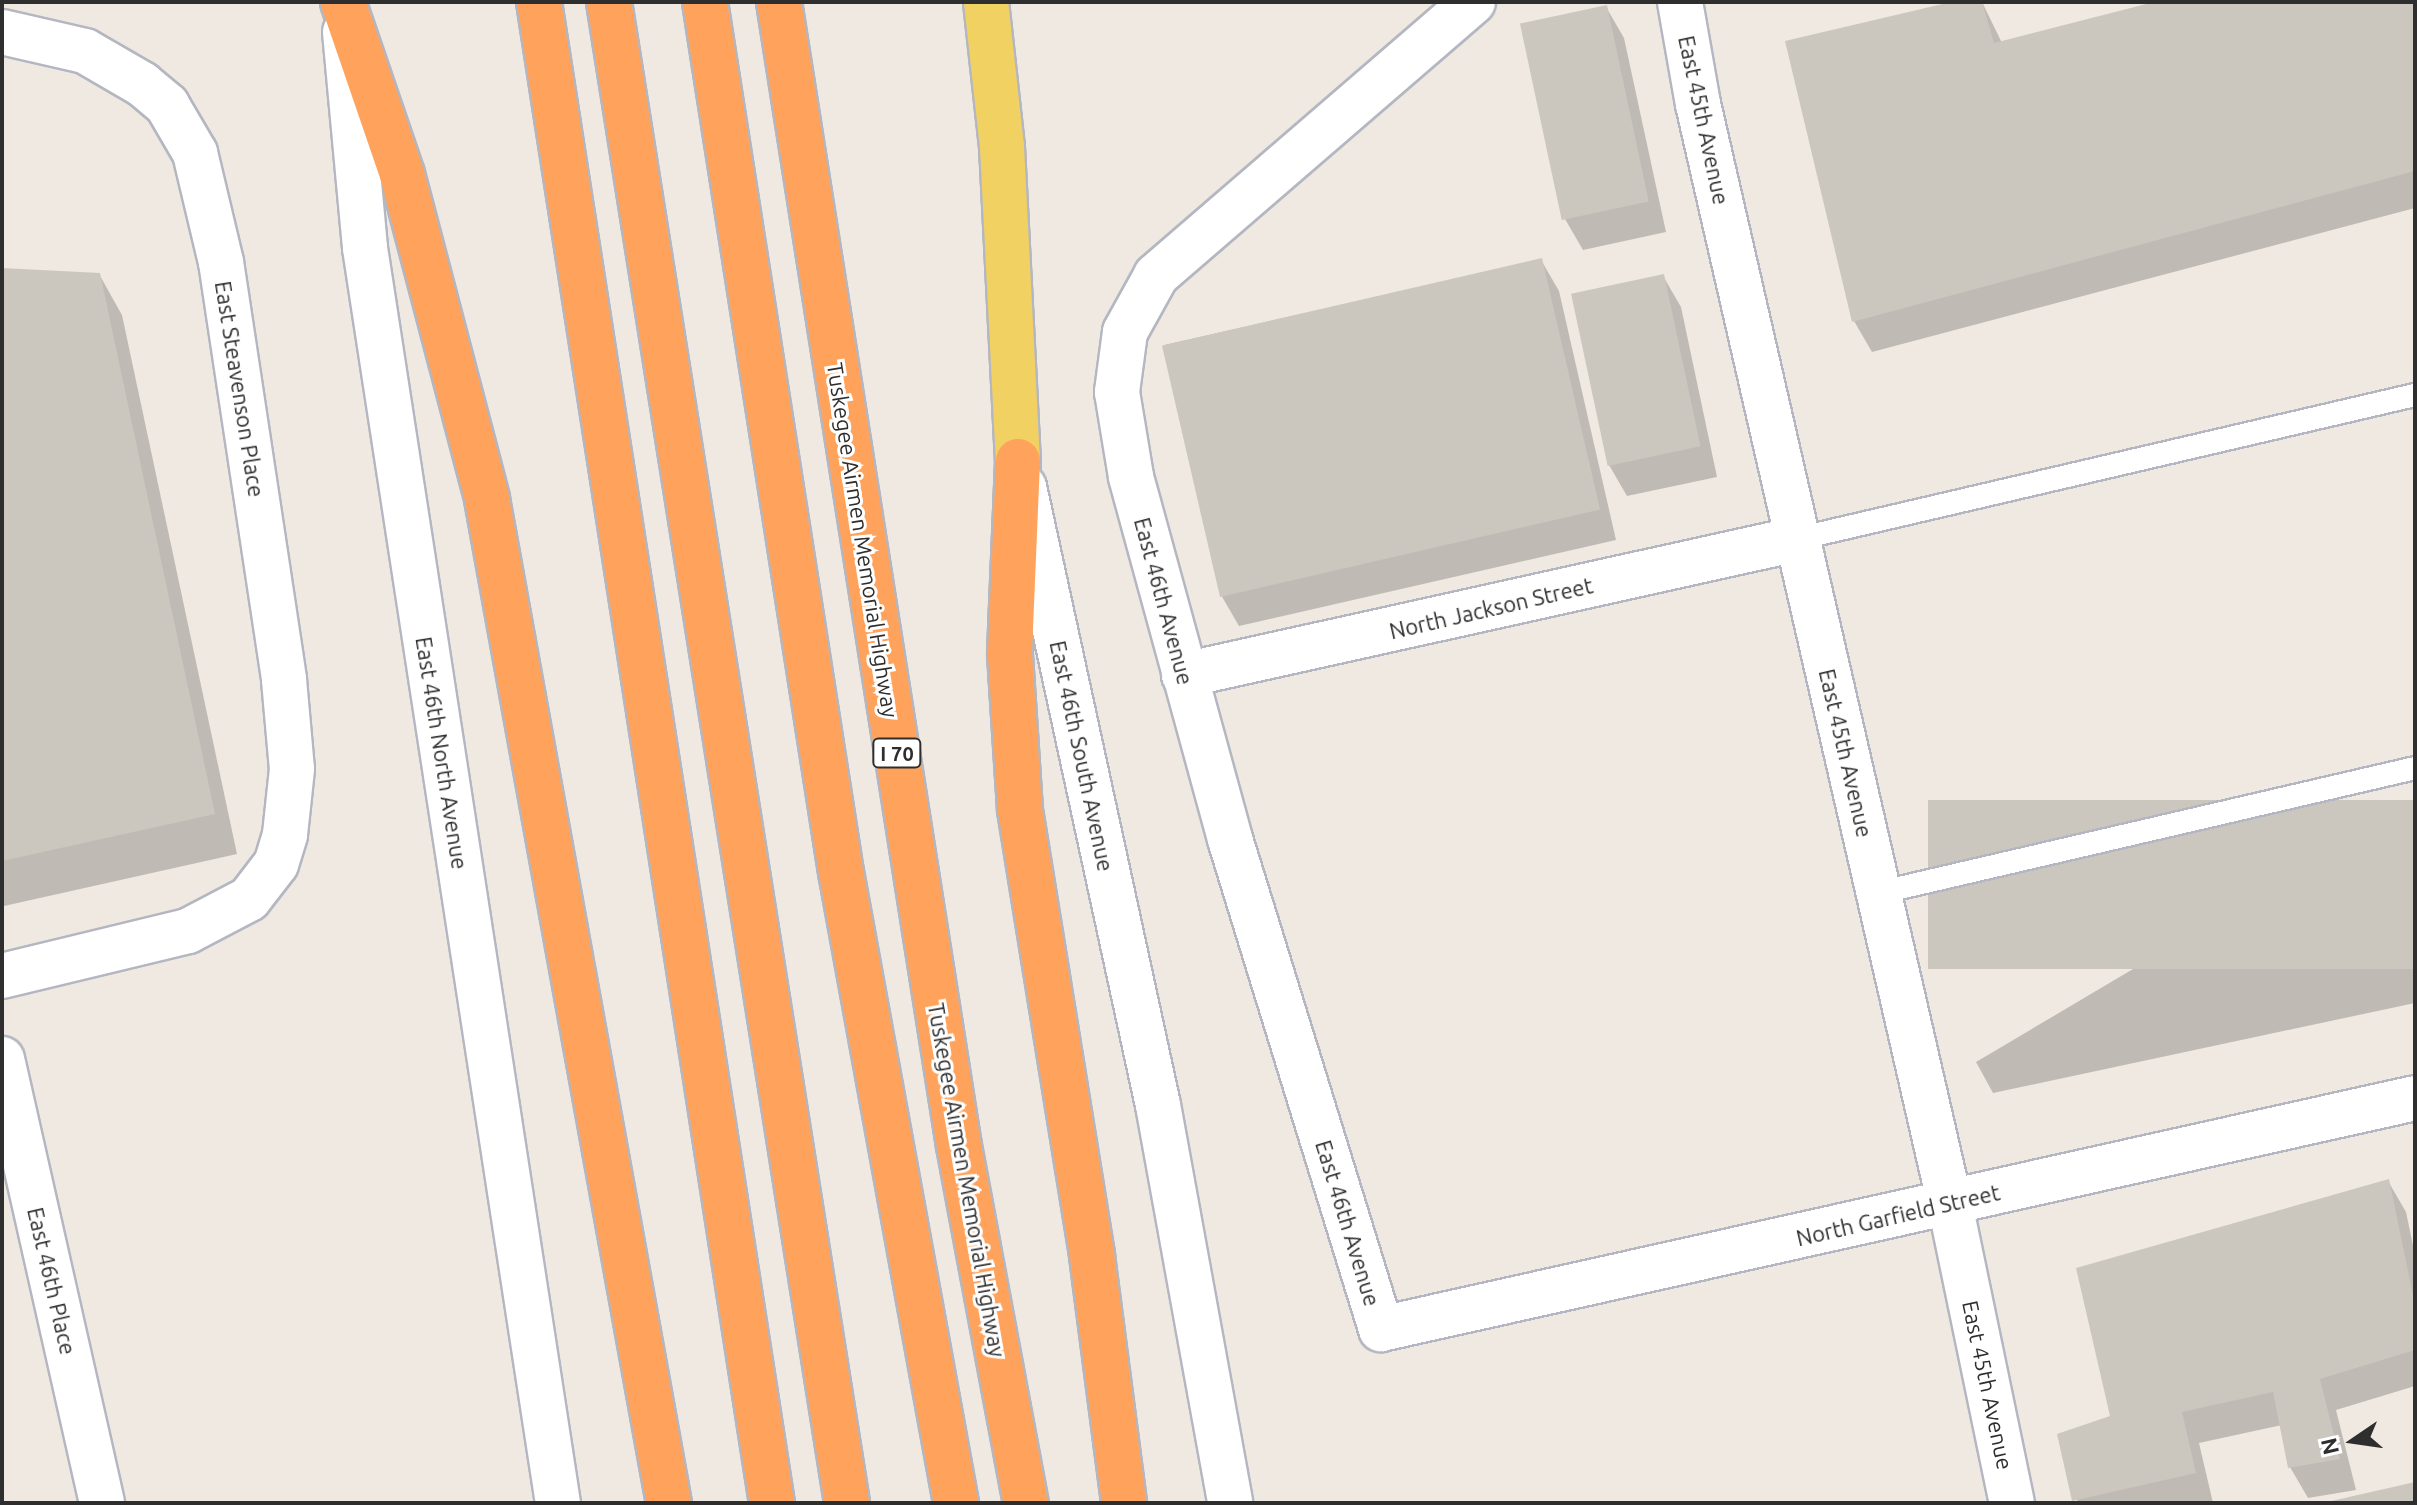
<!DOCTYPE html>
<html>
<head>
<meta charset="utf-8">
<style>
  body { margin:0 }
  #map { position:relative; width:2417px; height:1505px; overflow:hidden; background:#efe9e1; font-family:Ubuntu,sans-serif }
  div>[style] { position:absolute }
  .shadow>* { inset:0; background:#0003 }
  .building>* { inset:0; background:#cbc7bf; transform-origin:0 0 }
  .roads { filter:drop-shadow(2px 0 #b4b7c1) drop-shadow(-2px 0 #b4b7c1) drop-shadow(0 2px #b4b7c1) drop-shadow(0 -2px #b4b7c1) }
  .lane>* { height:22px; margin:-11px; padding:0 11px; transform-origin:11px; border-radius:11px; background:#fff }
  .street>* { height:44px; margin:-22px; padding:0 22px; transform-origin:22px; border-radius:22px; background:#fff }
  .secondary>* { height:44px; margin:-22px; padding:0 22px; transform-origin:22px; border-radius:22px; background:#fff }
  .primary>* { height:44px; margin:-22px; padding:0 22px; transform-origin:22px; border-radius:22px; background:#f2d163 }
  .highway>* { height:44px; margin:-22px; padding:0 22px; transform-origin:22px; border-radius:22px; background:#ffa35c }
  span { translate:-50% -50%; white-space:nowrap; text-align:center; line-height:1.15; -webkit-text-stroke:6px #fff; paint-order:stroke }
  .shield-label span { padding:2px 6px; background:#fff; border:2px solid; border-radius:6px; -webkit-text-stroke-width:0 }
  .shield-label { font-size:20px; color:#2e2e2e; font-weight:700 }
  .street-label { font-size:22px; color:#2e2e2e }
  .frame { position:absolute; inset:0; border:4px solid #2e2e2e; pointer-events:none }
  .north { position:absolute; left:2313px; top:1401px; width:80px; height:80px; -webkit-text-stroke:6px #fff; paint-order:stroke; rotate:257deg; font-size:22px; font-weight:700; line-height:32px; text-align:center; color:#2e2e2e }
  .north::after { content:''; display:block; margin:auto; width:28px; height:36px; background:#2e2e2e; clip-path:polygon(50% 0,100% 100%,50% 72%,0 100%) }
</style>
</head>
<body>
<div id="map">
  <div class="shadow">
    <i style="clip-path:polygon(1960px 2px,1982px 2px,2002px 43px,2162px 2px,2415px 2px,2415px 208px,1872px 352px,1854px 321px)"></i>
    <i style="clip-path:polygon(1606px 7px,1624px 38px,1666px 232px,1583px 250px,1565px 219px)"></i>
    <i style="clip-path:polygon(1541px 260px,1559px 291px,1616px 540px,1239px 626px,1221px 595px,1164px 345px)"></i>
    <i style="clip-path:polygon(2px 270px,99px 274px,122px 315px,237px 854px,4px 906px)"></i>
    <i style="clip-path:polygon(1663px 276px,1681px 307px,1717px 477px,1627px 496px,1609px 465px)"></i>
    <i style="clip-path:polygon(2415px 802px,2415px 1003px,1993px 1093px,1976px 1062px)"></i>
    <i style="clip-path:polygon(2388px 1181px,2406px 1212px,2415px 1255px,2415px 1386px,2336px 1410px,2356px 1490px,2308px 1498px,2290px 1467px,2282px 1425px,2199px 1443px,2213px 1503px,2076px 1503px,2112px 1418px)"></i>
  </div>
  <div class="building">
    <i style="clip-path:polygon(1951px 2px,1982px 2px,1994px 43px,2154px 2px,2415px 2px,2415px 171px,1852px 322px,1785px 41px)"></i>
    <i style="left:1607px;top:5px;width:201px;height:89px;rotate:78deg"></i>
    <i style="left:1542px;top:258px;width:258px;height:390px;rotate:77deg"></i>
    <i style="clip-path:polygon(2px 268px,100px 273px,215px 814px,2px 861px)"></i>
    <i style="left:1664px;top:274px;width:176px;height:95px;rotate:78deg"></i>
    <i style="left:2415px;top:800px;width:169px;height:487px;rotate:90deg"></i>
    <i style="clip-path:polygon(2389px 1179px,2415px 1305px,2415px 1350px,2320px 1379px,2340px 1459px,2288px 1468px,2273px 1392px,2182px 1412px,2196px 1473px,2072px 1501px,2057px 1434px,2110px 1416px,2076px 1268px)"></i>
    <i style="clip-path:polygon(2415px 1482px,2415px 1503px,2327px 1503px,2327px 1502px)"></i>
  </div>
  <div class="roads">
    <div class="lane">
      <i style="left:1797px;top:539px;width:635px;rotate:-13.12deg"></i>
      <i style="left:1878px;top:893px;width:551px;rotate:-13.1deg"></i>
    </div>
    <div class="street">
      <i style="left:1473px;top:2px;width:419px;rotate:139.2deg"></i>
      <i style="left:1156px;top:276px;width:64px;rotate:119deg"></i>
      <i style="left:1125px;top:332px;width:61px;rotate:97.6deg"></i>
      <i style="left:1117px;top:392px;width:86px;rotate:80.6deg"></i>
      <i style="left:1131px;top:477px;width:375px;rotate:74.7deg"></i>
      <i style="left:1230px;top:839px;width:513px;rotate:72.87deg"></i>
      <i style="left:1381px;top:1329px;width:1059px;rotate:-12.59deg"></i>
      <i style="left:1680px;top:2px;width:104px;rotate:80deg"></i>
      <i style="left:1698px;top:104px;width:1128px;rotate:77.1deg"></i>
      <i style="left:1950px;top:1204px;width:305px;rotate:78.3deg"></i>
      <i style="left:2px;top:32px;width:85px;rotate:12.9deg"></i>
      <i style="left:85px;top:51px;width:66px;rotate:30.1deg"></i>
      <i style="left:142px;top:84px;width:33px;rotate:40deg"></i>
      <i style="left:167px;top:105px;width:56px;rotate:59.7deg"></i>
      <i style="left:195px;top:153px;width:112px;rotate:76.6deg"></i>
      <i style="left:221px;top:262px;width:423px;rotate:81.4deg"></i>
      <i style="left:284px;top:680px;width:89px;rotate:84.9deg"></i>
      <i style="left:292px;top:769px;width:66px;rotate:96.1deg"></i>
      <i style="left:285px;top:835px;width:30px;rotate:107deg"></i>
      <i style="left:276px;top:864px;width:44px;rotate:127.6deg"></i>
      <i style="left:249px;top:899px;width:69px;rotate:152.3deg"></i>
      <i style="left:188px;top:931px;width:191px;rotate:166.4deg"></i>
      <i style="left:1184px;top:675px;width:628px;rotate:-12.51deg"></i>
      <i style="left:2px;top:1059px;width:455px;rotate:77.3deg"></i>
    </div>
    <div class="secondary">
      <i style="left:345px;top:32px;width:217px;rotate:84.7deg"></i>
      <i style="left:365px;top:248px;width:1270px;rotate:81.26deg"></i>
      <i style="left:1024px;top:487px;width:632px;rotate:77.77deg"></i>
      <i style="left:1158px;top:1105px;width:404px;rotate:79.7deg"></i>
    </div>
    <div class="primary">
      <i style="left:986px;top:2px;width:146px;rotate:83.7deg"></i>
      <i style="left:1002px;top:147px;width:314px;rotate:87.1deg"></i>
    </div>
    <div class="highway">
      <i style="left:343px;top:2px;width:182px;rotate:71.1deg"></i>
      <i style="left:402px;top:174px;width:336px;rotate:75.3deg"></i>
      <i style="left:487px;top:499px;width:1020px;rotate:79.73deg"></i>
      <i style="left:539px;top:2px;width:1519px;rotate:81.18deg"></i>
      <i style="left:609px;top:2px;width:1520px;rotate:80.99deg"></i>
      <i style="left:705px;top:2px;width:881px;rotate:81.12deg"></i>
      <i style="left:841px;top:872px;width:641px;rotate:79.67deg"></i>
      <i style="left:779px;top:2px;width:1158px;rotate:81.06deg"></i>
      <i style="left:959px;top:1146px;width:363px;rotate:79.4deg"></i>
      <i style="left:1018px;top:461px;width:194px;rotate:92.4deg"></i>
      <i style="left:1010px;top:655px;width:155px;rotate:86.3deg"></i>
      <i style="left:1020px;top:810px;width:452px;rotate:80.8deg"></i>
      <i style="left:1092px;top:1256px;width:249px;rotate:82.6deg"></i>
    </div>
  </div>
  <div class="shield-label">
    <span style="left:897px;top:753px">I 70</span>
  </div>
  <div class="street-label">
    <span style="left:1704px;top:120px;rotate:78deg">East 45th Avenue</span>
    <span style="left:240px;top:389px;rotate:81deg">East Steavenson Place</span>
    <span style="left:863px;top:540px;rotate:81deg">Tuskegee Airmen Memorial Highway</span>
    <span style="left:1164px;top:601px;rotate:75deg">East 46th Avenue</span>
    <span style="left:1491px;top:608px;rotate:-13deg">North Jackson Street</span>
    <span style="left:442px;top:753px;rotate:81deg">East 46th North Avenue</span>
    <span style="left:1846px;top:753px;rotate:77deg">East 45th Avenue</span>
    <span style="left:1082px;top:756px;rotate:78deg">East 46th South Avenue</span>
    <span style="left:967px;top:1180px;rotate:80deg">Tuskegee Airmen Memorial Highway</span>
    <span style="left:1898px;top:1215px;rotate:-13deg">North Garfield Street</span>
    <span style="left:1348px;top:1223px;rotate:73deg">East 46th Avenue</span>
    <span style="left:52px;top:1281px;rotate:77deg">East 46th Place</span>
    <span style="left:1988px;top:1385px;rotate:78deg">East 45th Avenue</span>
  </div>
  <div class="frame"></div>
  <div class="north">N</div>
</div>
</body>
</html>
